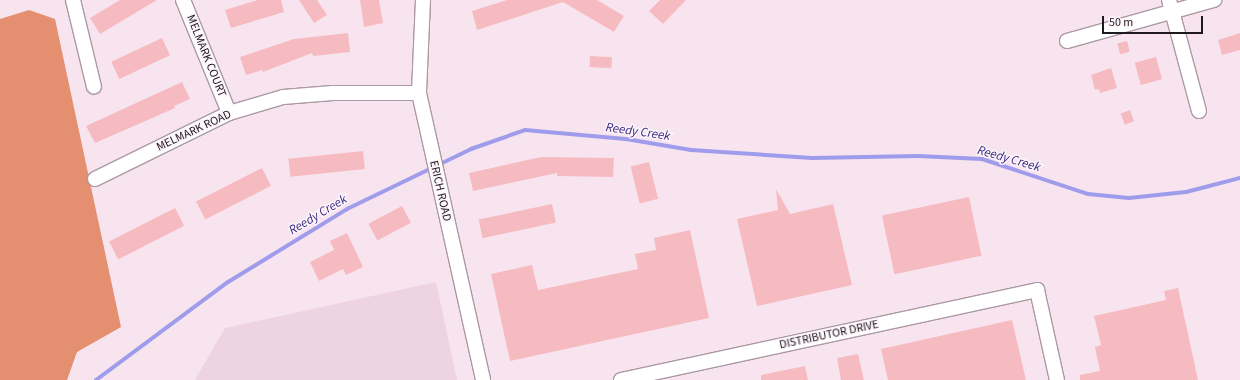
<!DOCTYPE html>
<html>
<head>
<meta charset="utf-8">
<style>
  body { margin:0 }
  #map { position:relative; width:1240px; height:380px; overflow:hidden; background:#f8e4ef; font-family:"Source Sans 3",sans-serif }
  div>[style] { position:absolute }
  .built>* { inset:0; background:#eed4e3 }
  .forest>* { inset:0; background:#e48f6f }
  .stream>* { height:4px; margin:-2px; padding:0 2px; transform-origin:2px; border-radius:2px; background:#9f9deb }
  .building>* { inset:0; background:#f6bbc1; transform-origin:0 0 }
  .roads { filter:drop-shadow(1px 0 #ab99a3) drop-shadow(-1px 0 #ab99a3) drop-shadow(0 1px #ab99a3) drop-shadow(0 -1px #ab99a3) }
  .minor>* { height:14px; margin:-7px; padding:0 7px; transform-origin:7px; border-radius:7px; background:#fff }
  span { translate:-50% -50%; white-space:nowrap; text-align:center; line-height:1.15; -webkit-text-stroke:3px #fdf5fa; paint-order:stroke }
  .street-label { font-size:12px; color:#201a1e }
  .water-label { font-size:13px; color:#3a2a84; font-style:italic }
  .scale { position:absolute; left:1102px; top:16px; width:101px; height:18px; box-sizing:border-box; border:2px solid #201a1e; border-top:0; padding-left:5px; font-size:12px; line-height:14px; white-space:nowrap; color:#201a1e; -webkit-text-stroke:3px #fdf5fa; paint-order:stroke }
</style>
</head>
<body>
<div id="map">
  <div class="built">
    <i style="clip-path:polygon(436px 282px,457px 380px,195px 380px,225px 328px)"></i>
  </div>
  <div class="forest">
    <i style="clip-path:polygon(29px 10px,55px 19px,121px 327px,77px 352px,67px 380px,0 380px,0 19px)"></i>
  </div>
  <div class="stream">
    <i style="left:96px;top:380px;width:164px;rotate:-36.6deg"></i>
    <i style="left:228px;top:282px;width:140px;rotate:-31.5deg"></i>
    <i style="left:347px;top:209px;width:138px;rotate:-25.8deg"></i>
    <i style="left:471px;top:149px;width:57px;rotate:-19.4deg"></i>
    <i style="left:525px;top:130px;width:101px;rotate:5.1deg"></i>
    <i style="left:626px;top:139px;width:66px;rotate:9.6deg"></i>
    <i style="left:691px;top:150px;width:121px;rotate:3.8deg"></i>
    <i style="left:812px;top:158px;width:106px;rotate:-1.1deg"></i>
    <i style="left:918px;top:156px;width:64px;rotate:2.7deg"></i>
    <i style="left:982px;top:159px;width:112px;rotate:18.3deg"></i>
    <i style="left:1088px;top:194px;width:41px;rotate:5.6deg"></i>
    <i style="left:1129px;top:198px;width:57px;rotate:-6deg"></i>
    <i style="left:1186px;top:192px;width:56px;rotate:-14.5deg"></i>
  </div>
  <div class="building">
    <i style="clip-path:polygon(120px 0,157px 0,100px 34px,90px 18px)"></i>
    <i style="clip-path:polygon(258px 0,281px 0,284px 12px,231px 28px,225px 10px)"></i>
    <i style="clip-path:polygon(299px 0,317px 0,327px 15px,314px 23px)"></i>
    <i style="clip-path:polygon(360px 0,379px 0,383px 23px,364px 27px)"></i>
    <i style="clip-path:polygon(507px 0,597px 0,624px 16px,614px 32px,563px 2px,477px 30px,472px 11px)"></i>
    <i style="clip-path:polygon(660px 0,686px 0,663px 24px,649px 11px)"></i>
    <i style="clip-path:polygon(348px 33px,350px 52px,313px 56px,312px 53px,263px 72px,262px 70px,246px 75px,240px 57px,294px 39px)"></i>
    <i style="clip-path:polygon(1240px 33px,1240px 50px,1222px 55px,1218px 40px)"></i>
    <i style="left:162px;top:38px;width:19px;height:56px;rotate:65deg"></i>
    <i style="left:1127px;top:41px;width:11px;height:10px;rotate:75deg"></i>
    <i style="left:590px;top:56px;width:22px;height:11px;rotate:3deg"></i>
    <i style="left:1156px;top:57px;width:23px;height:22px;rotate:75deg"></i>
    <i style="clip-path:polygon(1111px 68px,1117px 88px,1100px 93px,1099px 89px,1095px 90px,1091px 75px)"></i>
    <i style="clip-path:polygon(182px 82px,190px 99px,174px 106px,175px 108px,95px 143px,86px 126px)"></i>
    <i style="left:1130px;top:110px;width:12px;height:10px;rotate:70deg"></i>
    <i style="left:363px;top:151px;width:18px;height:75px;rotate:84deg"></i>
    <i style="clip-path:polygon(541px 157px,614px 158px,613px 177px,557px 176px,557px 173px,473px 191px,469px 173px)"></i>
    <i style="left:649px;top:162px;width:38px;height:19px;rotate:76deg"></i>
    <i style="left:262px;top:168px;width:20px;height:74px;rotate:63deg"></i>
    <i style="clip-path:polygon(776px 189px,790px 214px,833px 204px,852px 285px,757px 306px,737px 219px,778px 210px)"></i>
    <i style="left:969px;top:197px;width:60px;height:89px;rotate:78deg"></i>
    <i style="left:552px;top:204px;width:19px;height:75px;rotate:78deg"></i>
    <i style="left:402px;top:206px;width:19px;height:38px;rotate:62deg"></i>
    <i style="left:175px;top:208px;width:20px;height:74px;rotate:63deg"></i>
    <i style="clip-path:polygon(690px 230px,709px 318px,510px 361px,491px 274px,532px 265px,538px 290px,638px 269px,635px 254px,656px 250px,654px 238px)"></i>
    <i style="clip-path:polygon(347px 233px,363px 267px,346px 275px,343px 269px,319px 281px,310px 262px,334px 250px,330px 241px)"></i>
    <i style="clip-path:polygon(1178px 288px,1198px 380px,1080px 380px,1080px 375px,1100px 371px,1095px 347px,1101px 345px,1094px 316px,1166px 300px,1164px 291px)"></i>
    <i style="clip-path:polygon(1012px 320px,1026px 380px,888px 380px,881px 349px)"></i>
    <i style="clip-path:polygon(858px 354px,864px 380px,841px 380px,837px 358px)"></i>
    <i style="clip-path:polygon(805px 366px,808px 380px,761px 380px,761px 375px)"></i>
  </div>
  <div class="roads">
    <div class="minor">
      <i style="left:73px;top:0;width:89px;rotate:76.4deg"></i>
      <i style="left:183px;top:0;width:122px;rotate:67.8deg"></i>
      <i style="left:423px;top:0;width:93px;rotate:92.5deg"></i>
      <i style="left:419px;top:93px;width:294px;rotate:77.4deg"></i>
      <i style="left:1169px;top:0;width:115px;rotate:74.9deg"></i>
      <i style="left:1067px;top:41px;width:153px;rotate:-15.6deg"></i>
      <i style="left:95px;top:179px;width:149px;rotate:-26.2deg"></i>
      <i style="left:229px;top:113px;width:56px;rotate:-16.5deg"></i>
      <i style="left:283px;top:97px;width:50px;rotate:-4.6deg"></i>
      <i style="left:333px;top:93px;width:86px"></i>
      <i style="left:621px;top:380px;width:426px;rotate:-12.2deg"></i>
      <i style="left:1037px;top:290px;width:92px;rotate:77.5deg"></i>
    </div>
  </div>
  <div class="street-label">
    <span style="left:206px;top:56px;rotate:68deg">MELMARK COURT</span>
    <span style="left:194px;top:131px;rotate:-25deg">MELMARK ROAD</span>
    <span style="left:440px;top:191px;rotate:77deg">ERICH ROAD</span>
    <span style="left:829px;top:335px;rotate:-12deg">DISTRIBUTOR DRIVE</span>
  </div>
  <div class="water-label">
    <span style="left:638px;top:132px;rotate:8deg">Reedy Creek</span>
    <span style="left:1009px;top:159px;rotate:16deg">Reedy Creek</span>
    <span style="left:318px;top:215px;rotate:-31deg">Reedy Creek</span>
  </div>
  <div class="scale">50 m</div>
</div>
</body>
</html>
